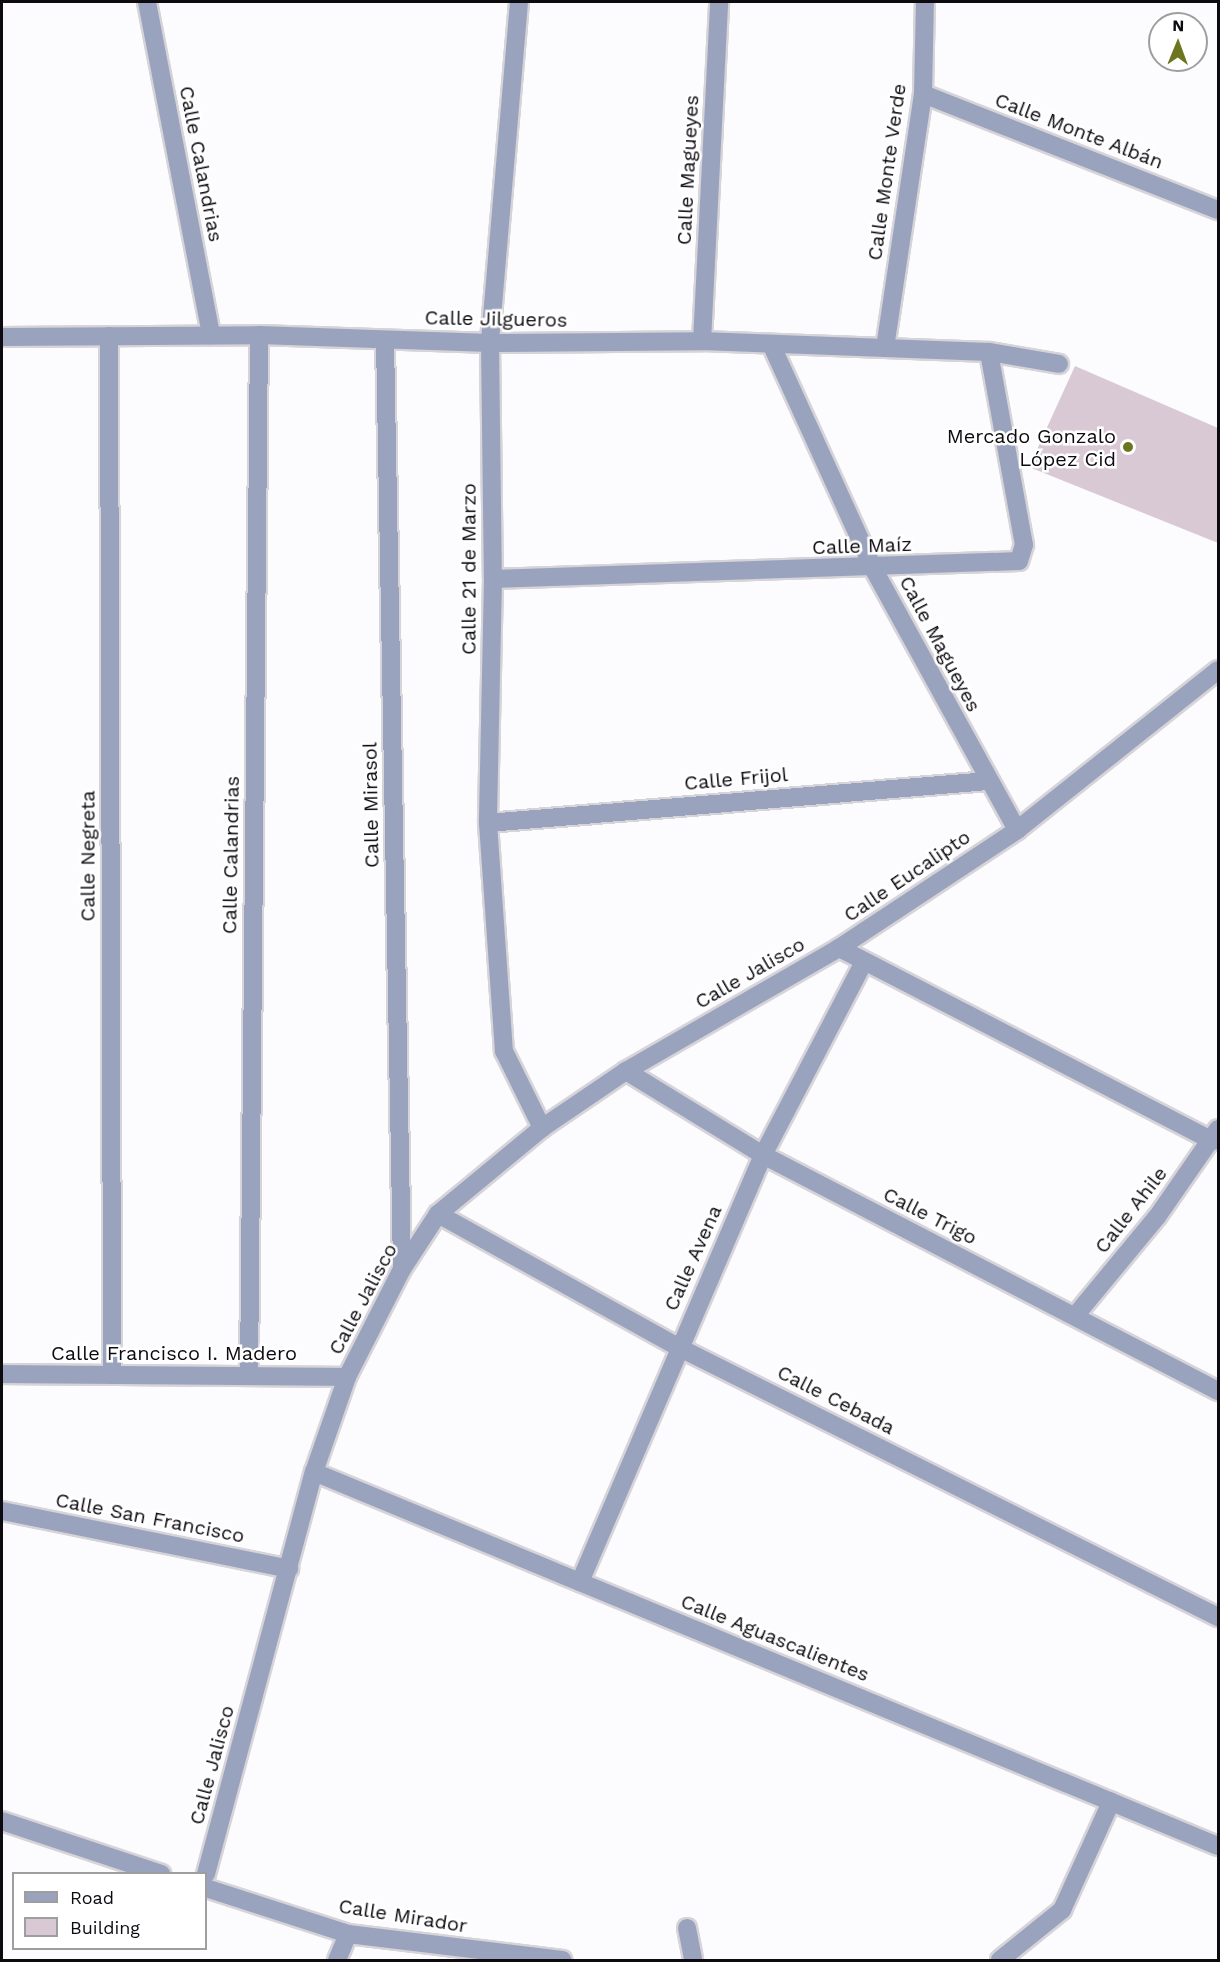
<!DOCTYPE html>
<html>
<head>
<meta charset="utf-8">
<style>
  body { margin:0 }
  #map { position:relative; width:1220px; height:1962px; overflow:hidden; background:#fcfbfe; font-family:"Work Sans",sans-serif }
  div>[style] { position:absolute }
  .building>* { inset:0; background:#d9c9d4 }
  .roads { filter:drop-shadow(2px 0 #d6d4d8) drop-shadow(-2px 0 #d6d4d8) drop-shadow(0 2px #d6d4d8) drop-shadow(0 -2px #d6d4d8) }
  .minor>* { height:18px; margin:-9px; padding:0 9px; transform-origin:9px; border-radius:9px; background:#9aa3be }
  .dots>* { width:16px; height:16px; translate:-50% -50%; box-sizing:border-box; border:3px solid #fff; border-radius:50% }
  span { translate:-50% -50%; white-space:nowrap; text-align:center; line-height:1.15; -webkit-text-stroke:5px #fff; paint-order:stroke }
  .street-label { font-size:20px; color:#0d0a10 }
  .poi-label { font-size:20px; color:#0d0a10 }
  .right { translate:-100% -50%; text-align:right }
  .frame { position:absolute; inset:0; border:3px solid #0d0a10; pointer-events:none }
  .legend { position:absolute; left:12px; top:1872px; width:195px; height:78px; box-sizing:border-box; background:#fff; border:2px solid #9e9d9f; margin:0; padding:8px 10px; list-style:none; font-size:18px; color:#0d0a10 }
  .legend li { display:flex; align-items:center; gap:12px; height:30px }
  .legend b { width:30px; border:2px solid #9e9d9f }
  .north { position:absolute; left:1148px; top:12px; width:60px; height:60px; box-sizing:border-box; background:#fff; border:2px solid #9e9d9f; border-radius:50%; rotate:1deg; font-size:16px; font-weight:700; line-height:24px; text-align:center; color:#0d0a10 }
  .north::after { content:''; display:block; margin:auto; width:21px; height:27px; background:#6d751e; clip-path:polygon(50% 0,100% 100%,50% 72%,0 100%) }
</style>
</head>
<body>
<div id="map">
  <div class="building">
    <i style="clip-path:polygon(1075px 366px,1218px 428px,1218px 543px,1029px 467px)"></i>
  </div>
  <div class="roads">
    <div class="minor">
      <i style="left:147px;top:2px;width:339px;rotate:79.1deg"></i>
      <i style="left:519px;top:2px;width:342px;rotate:94.9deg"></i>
      <i style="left:490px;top:343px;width:236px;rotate:89.3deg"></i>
      <i style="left:493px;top:579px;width:244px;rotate:91.2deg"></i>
      <i style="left:488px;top:823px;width:229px;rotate:86deg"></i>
      <i style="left:504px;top:1051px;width:86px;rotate:63.7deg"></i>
      <i style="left:923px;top:94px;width:317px;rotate:21.5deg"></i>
      <i style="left:109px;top:336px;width:1039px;rotate:89.83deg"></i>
      <i style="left:2px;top:337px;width:257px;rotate:-0.4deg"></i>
      <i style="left:259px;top:335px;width:231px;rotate:2deg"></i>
      <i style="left:490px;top:343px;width:212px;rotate:-0.5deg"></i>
      <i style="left:702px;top:341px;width:287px;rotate:2.2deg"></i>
      <i style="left:989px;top:352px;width:71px;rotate:9.7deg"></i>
      <i style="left:385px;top:340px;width:929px;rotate:88.95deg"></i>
      <i style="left:702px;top:341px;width:339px;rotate:-87.1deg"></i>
      <i style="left:771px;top:344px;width:246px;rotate:65.5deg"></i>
      <i style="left:873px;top:568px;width:299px;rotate:61.2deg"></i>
      <i style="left:885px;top:348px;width:257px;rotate:-81.5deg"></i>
      <i style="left:923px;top:94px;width:92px;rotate:-88.8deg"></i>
      <i style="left:493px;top:579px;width:526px;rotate:-1.96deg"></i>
      <i style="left:1019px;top:561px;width:17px;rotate:-73deg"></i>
      <i style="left:1024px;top:545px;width:196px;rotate:-100.3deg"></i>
      <i style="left:488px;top:823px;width:502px;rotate:-4.8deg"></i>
      <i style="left:839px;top:948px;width:421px;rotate:27.3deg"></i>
      <i style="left:626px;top:1071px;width:161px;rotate:31.5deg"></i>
      <i style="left:763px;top:1155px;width:513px;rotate:27.41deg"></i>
      <i style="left:438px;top:1214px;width:274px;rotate:29deg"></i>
      <i style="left:678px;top:1347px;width:604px;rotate:26.57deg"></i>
      <i style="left:1075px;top:1316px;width:129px;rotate:-50.4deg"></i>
      <i style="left:1157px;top:1217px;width:107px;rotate:-55.3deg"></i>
      <i style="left:2px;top:1374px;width:345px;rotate:0.5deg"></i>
      <i style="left:249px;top:1376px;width:1041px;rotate:-89.45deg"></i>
      <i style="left:314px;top:1472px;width:978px;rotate:22.48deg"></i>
      <i style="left:2px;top:1511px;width:293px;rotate:11.4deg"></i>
      <i style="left:580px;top:1582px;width:465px;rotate:-66.8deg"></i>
      <i style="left:763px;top:1155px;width:218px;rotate:-62.4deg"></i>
      <i style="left:2px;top:1821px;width:168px;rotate:18.4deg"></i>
      <i style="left:206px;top:1874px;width:416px;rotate:-75deg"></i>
      <i style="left:314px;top:1472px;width:101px;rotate:-70.8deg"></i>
      <i style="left:347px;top:1377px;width:121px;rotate:-63deg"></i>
      <i style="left:402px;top:1269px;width:66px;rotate:-56.8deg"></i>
      <i style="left:438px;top:1214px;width:135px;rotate:-39.6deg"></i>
      <i style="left:542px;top:1128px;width:102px;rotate:-34.2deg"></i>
      <i style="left:626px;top:1071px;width:246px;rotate:-30deg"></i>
      <i style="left:839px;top:948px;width:214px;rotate:-33.5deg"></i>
      <i style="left:1017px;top:830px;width:257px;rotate:-38.5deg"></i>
      <i style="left:206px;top:1888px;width:149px;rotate:17.9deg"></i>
      <i style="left:348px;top:1934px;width:216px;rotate:6.9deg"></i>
      <i style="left:687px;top:1928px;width:33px;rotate:79deg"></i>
      <i style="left:337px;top:1960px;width:28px;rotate:-67deg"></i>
      <i style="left:1000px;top:1960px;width:80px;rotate:-38.9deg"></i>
      <i style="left:1062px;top:1910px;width:119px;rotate:-65.6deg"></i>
    </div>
  </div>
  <div class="dots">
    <i style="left:1128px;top:447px;background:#6d751e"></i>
  </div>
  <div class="street-label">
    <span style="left:1079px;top:131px;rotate:21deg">Calle Monte Albán</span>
    <span style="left:201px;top:164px;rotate:79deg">Calle Calandrias</span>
    <span style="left:688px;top:170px;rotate:-87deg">Calle Magueyes</span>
    <span style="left:887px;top:172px;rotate:-82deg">Calle Monte Verde</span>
    <span style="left:496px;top:319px;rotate:1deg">Calle Jilgueros</span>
    <span style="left:862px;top:546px;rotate:-2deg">Calle Maíz</span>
    <span style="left:469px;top:569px;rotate:-90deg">Calle 21 de Marzo</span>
    <span style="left:940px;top:644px;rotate:62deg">Calle Magueyes</span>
    <span style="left:736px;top:779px;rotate:-5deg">Calle Frijol</span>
    <span style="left:371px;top:805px;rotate:-91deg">Calle Mirasol</span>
    <span style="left:231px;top:855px;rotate:-89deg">Calle Calandrias</span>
    <span style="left:88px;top:856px;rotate:-90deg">Calle Negreta</span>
    <span style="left:907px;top:876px;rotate:-34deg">Calle Eucalipto</span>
    <span style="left:750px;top:973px;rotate:-30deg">Calle Jalisco</span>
    <span style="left:1131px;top:1210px;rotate:-52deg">Calle Ahile</span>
    <span style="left:930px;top:1216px;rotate:27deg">Calle Trigo</span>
    <span style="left:693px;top:1258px;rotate:-66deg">Calle Avena</span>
    <span style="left:363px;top:1299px;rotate:-62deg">Calle Jalisco</span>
    <span style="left:174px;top:1353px">Calle Francisco I. Madero</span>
    <span style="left:836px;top:1400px;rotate:27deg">Calle Cebada</span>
    <span style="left:150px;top:1518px;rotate:11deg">Calle San Francisco</span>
    <span style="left:775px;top:1638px;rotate:22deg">Calle Aguascalientes</span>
    <span style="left:212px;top:1765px;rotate:-75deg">Calle Jalisco</span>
    <span style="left:403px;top:1916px;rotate:9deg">Calle Mirador</span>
  </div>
  <div class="poi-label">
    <span class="right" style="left:1116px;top:448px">Mercado Gonzalo<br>López Cid</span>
  </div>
  <div class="frame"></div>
  <ul class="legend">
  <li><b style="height:8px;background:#9aa3be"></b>Road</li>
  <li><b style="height:16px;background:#d9c9d4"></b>Building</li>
  </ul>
  <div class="north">N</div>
</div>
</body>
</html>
